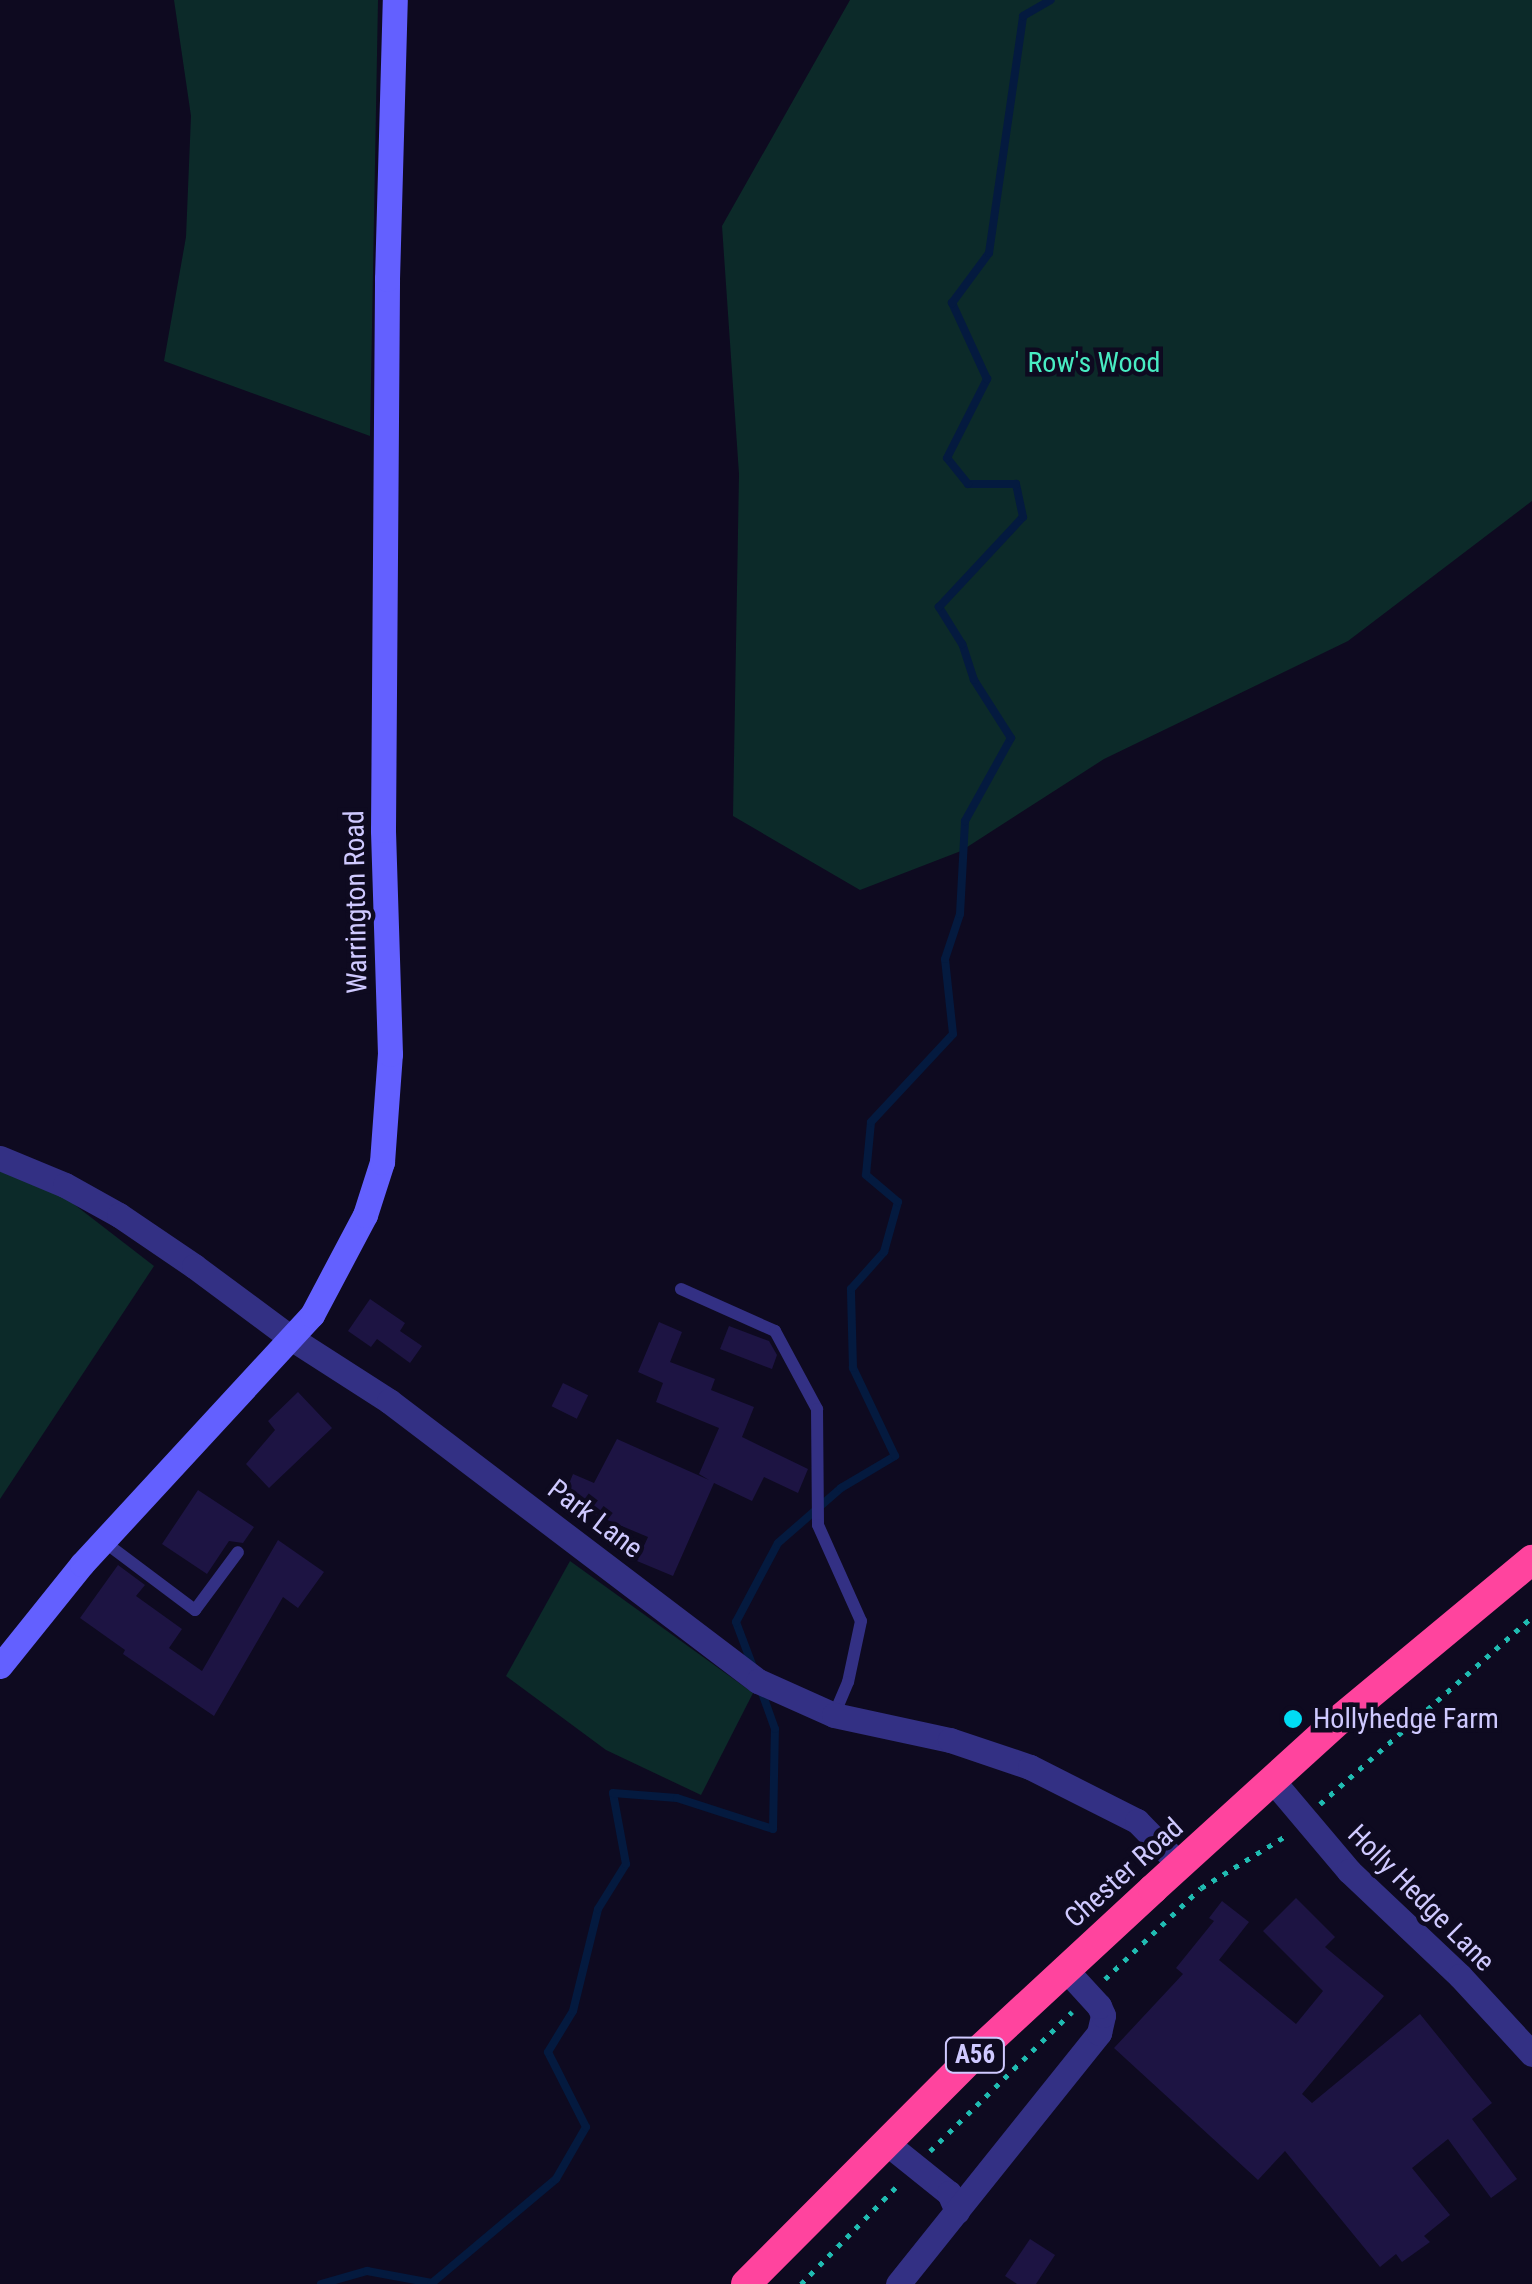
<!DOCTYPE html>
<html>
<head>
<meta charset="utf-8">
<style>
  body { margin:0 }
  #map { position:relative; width:1532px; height:2284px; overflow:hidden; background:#0e0a20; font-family:"Roboto Condensed",sans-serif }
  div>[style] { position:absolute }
  .green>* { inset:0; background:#0c2a29 }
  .stream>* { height:8px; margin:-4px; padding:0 4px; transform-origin:4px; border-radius:4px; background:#041a3f }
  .building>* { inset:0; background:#1d1443; transform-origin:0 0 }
  .path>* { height:5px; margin-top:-2.5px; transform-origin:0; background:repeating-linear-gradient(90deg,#20bcb2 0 5px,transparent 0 13px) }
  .lane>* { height:12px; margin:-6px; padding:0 6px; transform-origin:6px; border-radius:6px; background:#333084 }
  .street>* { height:25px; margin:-12.5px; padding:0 12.5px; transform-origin:12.5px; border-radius:12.5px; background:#333084 }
  .secondary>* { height:25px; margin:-12.5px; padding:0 12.5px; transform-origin:12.5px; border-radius:12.5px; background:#6360ff }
  .highway>* { height:30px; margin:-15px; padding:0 15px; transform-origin:15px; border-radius:15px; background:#ff449e }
  .dots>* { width:28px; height:28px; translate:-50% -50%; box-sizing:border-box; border:5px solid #0e0a20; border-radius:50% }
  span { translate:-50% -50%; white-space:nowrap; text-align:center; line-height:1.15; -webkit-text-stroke:9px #0e0a20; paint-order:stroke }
  .shield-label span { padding:2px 8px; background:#0e0a20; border:2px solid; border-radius:8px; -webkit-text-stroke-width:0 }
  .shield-label { font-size:25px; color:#cfc9ff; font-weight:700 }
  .park-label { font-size:28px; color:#48ecc2 }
  .street-label { font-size:28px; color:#cfc9ff }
  .poi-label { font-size:28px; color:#cfc9ff }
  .left { translate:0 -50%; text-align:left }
</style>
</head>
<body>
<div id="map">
  <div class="green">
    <i style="clip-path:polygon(174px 0,378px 0,370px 436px,164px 361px,186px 237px,191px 116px)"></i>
    <i style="clip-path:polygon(850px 0,1532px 0,1532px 501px,1348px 641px,1104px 759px,961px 851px,860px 890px,733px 816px,739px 474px,722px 226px)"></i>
    <i style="clip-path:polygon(0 1171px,62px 1195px,154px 1266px,0 1499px)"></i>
    <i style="clip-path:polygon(570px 1561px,753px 1693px,701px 1795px,606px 1750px,506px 1676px)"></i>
  </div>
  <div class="stream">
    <i style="left:753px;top:1667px;width:48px;rotate:-110.7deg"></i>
    <i style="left:736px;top:1622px;width:89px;rotate:-62deg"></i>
    <i style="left:778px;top:1543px;width:84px;rotate:-41.1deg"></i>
    <i style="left:841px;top:1488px;width:63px;rotate:-30.7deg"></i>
    <i style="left:895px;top:1456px;width:98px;rotate:-115.5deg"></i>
    <i style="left:853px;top:1368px;width:79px;rotate:-91.5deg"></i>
    <i style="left:851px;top:1289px;width:50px;rotate:-48.3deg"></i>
    <i style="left:884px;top:1252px;width:52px;rotate:-74.4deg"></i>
    <i style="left:898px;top:1202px;width:42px;rotate:-139.8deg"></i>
    <i style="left:866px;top:1175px;width:53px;rotate:-84.6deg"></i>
    <i style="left:871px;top:1122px;width:120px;rotate:-47deg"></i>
    <i style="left:953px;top:1034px;width:75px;rotate:-96.1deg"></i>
    <i style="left:945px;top:959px;width:47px;rotate:-71.6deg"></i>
    <i style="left:960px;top:914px;width:93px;rotate:-86.9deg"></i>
    <i style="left:965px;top:821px;width:95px;rotate:-61deg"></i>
    <i style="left:1011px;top:738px;width:69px;rotate:-122.5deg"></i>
    <i style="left:974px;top:680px;width:38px;rotate:-108deg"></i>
    <i style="left:962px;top:644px;width:44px;rotate:-121.9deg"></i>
    <i style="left:939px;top:607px;width:123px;rotate:-47deg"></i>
    <i style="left:1023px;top:517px;width:34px;rotate:-102deg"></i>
    <i style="left:1016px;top:484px;width:48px;rotate:180deg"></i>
    <i style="left:968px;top:484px;width:33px;rotate:-129deg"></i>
    <i style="left:947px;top:458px;width:89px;rotate:-63.1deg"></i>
    <i style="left:987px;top:379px;width:84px;rotate:-114.7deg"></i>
    <i style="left:952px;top:303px;width:62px;rotate:-53.5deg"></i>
    <i style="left:989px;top:253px;width:239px;rotate:-81.8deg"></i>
    <i style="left:1023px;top:16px;width:32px;rotate:-30deg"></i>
    <i style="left:321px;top:2284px;width:48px;rotate:-15.8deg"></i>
    <i style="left:367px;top:2271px;width:66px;rotate:10.5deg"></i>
    <i style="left:432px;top:2283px;width:162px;rotate:-40deg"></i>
    <i style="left:556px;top:2179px;width:60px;rotate:-60deg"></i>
    <i style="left:586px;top:2127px;width:84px;rotate:-116.9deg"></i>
    <i style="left:548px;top:2052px;width:48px;rotate:-58.6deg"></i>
    <i style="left:573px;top:2011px;width:105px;rotate:-76.2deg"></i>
    <i style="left:598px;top:1909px;width:53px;rotate:-58.1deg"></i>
    <i style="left:626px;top:1864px;width:72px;rotate:-100.4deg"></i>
    <i style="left:613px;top:1793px;width:64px;rotate:4.5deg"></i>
    <i style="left:677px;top:1798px;width:101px;rotate:17.9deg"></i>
    <i style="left:773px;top:1829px;width:100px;rotate:-88.9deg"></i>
    <i style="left:775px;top:1729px;width:41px;rotate:-109.7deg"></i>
  </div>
  <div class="building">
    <i style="clip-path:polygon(370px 1299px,405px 1323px,400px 1331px,422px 1346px,410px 1363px,377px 1339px,371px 1347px,348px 1331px)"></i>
    <i style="clip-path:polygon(659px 1322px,682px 1332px,670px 1362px,715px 1379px,711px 1390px,754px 1407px,742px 1437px,808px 1469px,798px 1493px,764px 1477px,752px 1501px,714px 1483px,673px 1576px,637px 1561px,648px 1537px,562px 1501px,573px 1474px,594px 1483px,617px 1439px,709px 1480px,699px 1474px,719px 1428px,656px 1402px,663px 1383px,638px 1372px)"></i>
    <i style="clip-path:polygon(729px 1326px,769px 1341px,777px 1355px,772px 1369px,720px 1349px)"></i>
    <i style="left:563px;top:1383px;width:28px;height:26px;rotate:26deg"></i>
    <i style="clip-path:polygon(298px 1392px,332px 1428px,269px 1488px,246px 1464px,275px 1430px,268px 1421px)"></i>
    <i style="clip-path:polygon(198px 1490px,254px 1527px,243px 1543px,229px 1541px,207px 1574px,162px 1544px)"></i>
    <i style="clip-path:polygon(278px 1540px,324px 1572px,298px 1608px,283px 1597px,214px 1716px,123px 1654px,125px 1650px,80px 1618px,118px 1565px,145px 1585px,136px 1596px,182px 1629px,169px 1648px,202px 1671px)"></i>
    <i style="clip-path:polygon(1296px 1898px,1335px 1937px,1325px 1947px,1384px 1996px,1302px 2094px,1312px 2103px,1420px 2014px,1492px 2103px,1472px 2119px,1517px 2179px,1491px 2198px,1448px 2139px,1412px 2168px,1450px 2215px,1424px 2236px,1430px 2242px,1402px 2262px,1396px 2254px,1380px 2267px,1285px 2151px,1258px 2180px,1114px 2048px,1183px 1974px,1176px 1968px,1214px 1921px,1209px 1918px,1222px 1901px,1249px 1922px,1219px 1960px,1296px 2024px,1323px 1991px,1263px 1931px)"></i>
    <i style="clip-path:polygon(1030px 2239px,1055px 2255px,1036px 2284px,1017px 2284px,1005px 2276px)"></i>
  </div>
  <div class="path">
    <i style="left:1320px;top:1804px;width:283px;rotate:-41.4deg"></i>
    <i style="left:1105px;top:1979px;width:132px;rotate:-43.5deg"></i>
    <i style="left:1201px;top:1888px;width:101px;rotate:-31.6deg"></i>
    <i style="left:930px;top:2151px;width:199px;rotate:-44.4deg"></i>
    <i style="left:801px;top:2284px;width:139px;rotate:-45.6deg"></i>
  </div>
  <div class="lane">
    <i style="left:681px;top:1289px;width:103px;rotate:24.1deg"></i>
    <i style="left:775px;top:1331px;width:89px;rotate:61.7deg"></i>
    <i style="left:817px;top:1409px;width:116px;rotate:89.5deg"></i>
    <i style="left:818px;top:1525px;width:105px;rotate:65.9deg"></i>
    <i style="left:861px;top:1621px;width:62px;rotate:102deg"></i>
    <i style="left:848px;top:1682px;width:36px;rotate:113deg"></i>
    <i style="left:103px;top:1541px;width:115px;rotate:36.9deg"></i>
    <i style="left:195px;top:1610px;width:72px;rotate:-53.4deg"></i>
  </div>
  <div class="street">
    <i style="left:0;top:1158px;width:70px;rotate:22.6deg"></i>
    <i style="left:65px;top:1185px;width:62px;rotate:29.1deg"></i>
    <i style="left:119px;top:1215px;width:91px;rotate:34.2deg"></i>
    <i style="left:194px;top:1266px;width:121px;rotate:36.6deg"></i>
    <i style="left:291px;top:1338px;width:117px;rotate:32.7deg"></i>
    <i style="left:389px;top:1401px;width:463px;rotate:37.2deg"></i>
    <i style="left:758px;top:1681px;width:83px;rotate:24.1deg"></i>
    <i style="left:834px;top:1715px;width:119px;rotate:12.2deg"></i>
    <i style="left:950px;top:1740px;width:84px;rotate:18.6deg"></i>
    <i style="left:1030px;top:1767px;width:120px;rotate:26.8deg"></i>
    <i style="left:1137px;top:1821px;width:62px;rotate:45.7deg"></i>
    <i style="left:1273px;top:1781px;width:118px;rotate:49.8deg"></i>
    <i style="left:1349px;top:1871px;width:153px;rotate:43.4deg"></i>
    <i style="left:1460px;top:1976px;width:106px;rotate:47.3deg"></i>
    <i style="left:889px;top:2145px;width:77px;rotate:38.7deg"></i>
    <i style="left:949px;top:2193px;width:20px;rotate:66deg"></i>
    <i style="left:898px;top:2284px;width:322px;rotate:-51.3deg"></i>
    <i style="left:1099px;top:2033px;width:18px;rotate:-77deg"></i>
    <i style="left:1103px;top:2015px;width:10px;rotate:-114deg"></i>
    <i style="left:1099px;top:2006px;width:49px;rotate:-132.5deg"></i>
  </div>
  <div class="secondary">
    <i style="left:0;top:1666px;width:131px;rotate:-51.2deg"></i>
    <i style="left:82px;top:1564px;width:339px;rotate:-47.3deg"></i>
    <i style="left:312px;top:1315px;width:113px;rotate:-62.1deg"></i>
    <i style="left:365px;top:1215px;width:56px;rotate:-72.2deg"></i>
    <i style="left:382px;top:1162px;width:108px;rotate:-85.8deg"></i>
    <i style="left:390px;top:1054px;width:224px;rotate:-91.8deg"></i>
    <i style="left:383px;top:830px;width:551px;rotate:-89.58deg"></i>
    <i style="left:387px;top:279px;width:279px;rotate:-88.4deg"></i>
  </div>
  <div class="highway">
    <i style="left:746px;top:2284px;width:327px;rotate:-45.1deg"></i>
    <i style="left:977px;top:2052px;width:240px;rotate:-42.8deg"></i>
    <i style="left:1153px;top:1889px;width:251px;rotate:-42.3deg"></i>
    <i style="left:1339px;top:1720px;width:251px;rotate:-39.7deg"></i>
  </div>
  <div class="dots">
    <i style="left:1293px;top:1719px;background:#00dcf4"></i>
  </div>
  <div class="shield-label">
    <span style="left:975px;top:2055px">A56</span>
  </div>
  <div class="park-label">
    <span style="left:1094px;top:363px">Row's Wood</span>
  </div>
  <div class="street-label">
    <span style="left:356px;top:902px;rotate:-91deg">Warrington Road</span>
    <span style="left:595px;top:1519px;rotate:37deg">Park Lane</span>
    <span style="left:1124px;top:1873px;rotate:-42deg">Chester Road</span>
    <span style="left:1421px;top:1898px;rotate:45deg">Holly Hedge Lane</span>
  </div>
  <div class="poi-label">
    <span class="left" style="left:1313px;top:1719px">Hollyhedge Farm</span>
  </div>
</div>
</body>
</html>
